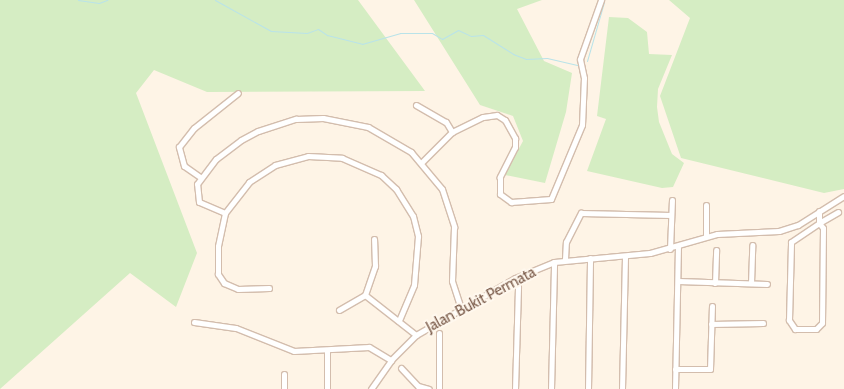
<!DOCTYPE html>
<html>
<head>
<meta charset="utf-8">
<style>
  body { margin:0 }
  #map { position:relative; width:844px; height:389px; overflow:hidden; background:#fef4e6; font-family:Cabin,sans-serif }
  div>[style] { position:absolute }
  .green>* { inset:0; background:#d5edc3 }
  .stream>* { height:1px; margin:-0.5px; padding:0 0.5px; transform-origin:0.5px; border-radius:0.5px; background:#b9e3e9 }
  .roads { filter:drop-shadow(1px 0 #d3bdad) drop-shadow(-1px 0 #d3bdad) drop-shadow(0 1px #d3bdad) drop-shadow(0 -1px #d3bdad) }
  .minor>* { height:5px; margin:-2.5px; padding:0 2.5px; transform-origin:2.5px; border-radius:2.5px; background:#fff }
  span { translate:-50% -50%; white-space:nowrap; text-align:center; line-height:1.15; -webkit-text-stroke:4px #fff8ee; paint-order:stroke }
  .street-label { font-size:15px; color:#795948 }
</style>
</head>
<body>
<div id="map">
  <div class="green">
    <i style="clip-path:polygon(0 0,358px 0,425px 91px,207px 92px,154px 70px,136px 93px,197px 253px,176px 307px,130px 273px,0 389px)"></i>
    <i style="clip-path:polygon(414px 0,542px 0,517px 9px,544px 61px,572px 73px,566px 112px,545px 183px,505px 175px,523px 141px,513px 116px,480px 105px)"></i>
    <i style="clip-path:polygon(669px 0,844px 0,844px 189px,824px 193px,681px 158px,660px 96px,690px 18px)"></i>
    <i style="clip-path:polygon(609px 17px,628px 18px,647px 32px,649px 54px,672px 55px,658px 89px,657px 107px,659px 122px,672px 154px,684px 163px,673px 187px,662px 188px,587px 171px,606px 119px,597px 116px)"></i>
  </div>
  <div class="stream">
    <i style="left:78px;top:0;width:21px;rotate:8deg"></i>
    <i style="left:99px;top:3px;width:9px;rotate:-21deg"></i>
    <i style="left:215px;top:0;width:64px;rotate:29deg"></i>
    <i style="left:271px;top:31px;width:36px;rotate:3deg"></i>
    <i style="left:307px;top:33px;width:12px;rotate:-20deg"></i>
    <i style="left:318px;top:29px;width:11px;rotate:34deg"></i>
    <i style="left:327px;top:35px;width:36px;rotate:14deg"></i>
    <i style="left:362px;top:44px;width:40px;rotate:-16deg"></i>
    <i style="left:400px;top:33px;width:32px"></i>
    <i style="left:432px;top:33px;width:12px;rotate:31deg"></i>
    <i style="left:442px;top:39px;width:18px;rotate:-29deg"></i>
    <i style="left:458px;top:30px;width:14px;rotate:25deg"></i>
    <i style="left:471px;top:36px;width:12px;rotate:-5deg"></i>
    <i style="left:483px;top:35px;width:36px;rotate:32deg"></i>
    <i style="left:513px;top:54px;width:14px;rotate:21deg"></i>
    <i style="left:526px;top:59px;width:21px;rotate:-3deg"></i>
    <i style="left:547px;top:58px;width:32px;rotate:13deg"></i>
    <i style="left:587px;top:61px;width:61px;rotate:-73.9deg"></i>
  </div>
  <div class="roads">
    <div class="minor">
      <i style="left:416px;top:105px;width:34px;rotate:30deg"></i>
      <i style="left:446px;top:122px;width:12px;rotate:59deg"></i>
      <i style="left:422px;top:162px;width:42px;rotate:-45deg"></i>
      <i style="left:452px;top:132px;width:34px;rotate:-26deg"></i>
      <i style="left:483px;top:117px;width:14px;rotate:-8deg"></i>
      <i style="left:497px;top:115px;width:9px;rotate:32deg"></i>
      <i style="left:505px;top:120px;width:21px;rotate:61deg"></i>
      <i style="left:515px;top:138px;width:9px;rotate:90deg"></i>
      <i style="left:515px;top:147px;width:34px;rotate:117deg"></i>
      <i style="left:500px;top:177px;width:17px;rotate:90deg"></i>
      <i style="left:500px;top:194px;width:14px;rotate:36deg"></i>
      <i style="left:511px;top:202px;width:40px;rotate:-4.3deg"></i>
      <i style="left:551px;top:199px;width:80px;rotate:-67.3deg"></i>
      <i style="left:582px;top:125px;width:47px;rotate:-87.6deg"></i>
      <i style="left:584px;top:78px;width:19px;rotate:-102deg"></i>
      <i style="left:580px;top:59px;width:63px;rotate:-70.4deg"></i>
      <i style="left:200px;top:177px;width:19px;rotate:-145deg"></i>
      <i style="left:184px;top:166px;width:20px;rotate:-105deg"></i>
      <i style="left:179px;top:147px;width:24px;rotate:-52deg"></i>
      <i style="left:194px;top:128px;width:56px;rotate:-38.5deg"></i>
      <i style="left:819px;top:211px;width:12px;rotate:90deg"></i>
      <i style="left:819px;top:223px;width:6px;rotate:51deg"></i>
      <i style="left:823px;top:228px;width:95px;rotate:90.6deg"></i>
      <i style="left:822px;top:323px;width:8px;rotate:135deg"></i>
      <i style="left:816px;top:329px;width:21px;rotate:180deg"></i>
      <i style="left:795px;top:329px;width:11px;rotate:-124deg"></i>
      <i style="left:789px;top:320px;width:78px;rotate:-88.5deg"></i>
      <i style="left:791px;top:242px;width:34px;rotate:-34deg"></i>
      <i style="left:819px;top:223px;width:22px;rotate:-30deg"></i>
      <i style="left:225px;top:213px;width:28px;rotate:-157deg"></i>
      <i style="left:199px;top:202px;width:18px;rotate:-96deg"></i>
      <i style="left:197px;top:184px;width:31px;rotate:-53deg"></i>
      <i style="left:216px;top:159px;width:31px;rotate:-37deg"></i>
      <i style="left:241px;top:140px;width:19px;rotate:-28deg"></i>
      <i style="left:258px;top:131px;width:40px;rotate:-18deg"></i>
      <i style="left:296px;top:119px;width:27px;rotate:-2deg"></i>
      <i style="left:323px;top:118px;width:46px;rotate:11.3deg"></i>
      <i style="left:368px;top:127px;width:50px;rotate:30.2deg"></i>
      <i style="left:411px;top:152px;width:48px;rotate:50deg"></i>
      <i style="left:442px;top:189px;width:40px;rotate:72deg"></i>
      <i style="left:454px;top:227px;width:54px;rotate:92.1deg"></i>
      <i style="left:452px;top:281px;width:28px;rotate:72deg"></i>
      <i style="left:706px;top:236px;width:31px;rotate:-90deg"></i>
      <i style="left:670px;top:249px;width:49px;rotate:-87.7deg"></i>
      <i style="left:565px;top:259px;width:17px;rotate:-87deg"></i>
      <i style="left:566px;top:242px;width:33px;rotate:-63deg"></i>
      <i style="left:581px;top:213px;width:90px;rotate:1.3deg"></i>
      <i style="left:678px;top:281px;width:89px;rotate:1.9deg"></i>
      <i style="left:715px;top:283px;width:33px;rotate:-88deg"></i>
      <i style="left:751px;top:283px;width:38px;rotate:-88deg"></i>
      <i style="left:269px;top:288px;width:31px;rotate:178deg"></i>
      <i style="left:238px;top:289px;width:15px;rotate:-157deg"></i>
      <i style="left:224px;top:283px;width:11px;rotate:-124deg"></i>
      <i style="left:218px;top:274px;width:28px;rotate:-90deg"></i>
      <i style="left:218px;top:246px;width:34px;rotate:-78deg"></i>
      <i style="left:225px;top:213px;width:39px;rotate:-52deg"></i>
      <i style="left:249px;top:182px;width:31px;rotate:-33deg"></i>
      <i style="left:275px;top:165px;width:34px;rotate:-15deg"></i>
      <i style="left:308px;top:156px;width:34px;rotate:3deg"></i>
      <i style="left:342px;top:158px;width:43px;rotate:23.6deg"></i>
      <i style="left:381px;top:175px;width:21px;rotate:43deg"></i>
      <i style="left:396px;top:189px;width:32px;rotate:58deg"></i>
      <i style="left:413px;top:216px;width:21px;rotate:76deg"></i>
      <i style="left:418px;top:236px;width:49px;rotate:94.7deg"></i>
      <i style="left:414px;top:285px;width:39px;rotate:113deg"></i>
      <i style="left:365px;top:295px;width:65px;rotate:38.1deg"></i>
      <i style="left:339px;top:310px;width:30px;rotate:-30deg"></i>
      <i style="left:365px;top:295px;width:31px;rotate:-71deg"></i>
      <i style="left:375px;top:266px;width:27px;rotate:-92deg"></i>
      <i style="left:194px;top:322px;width:42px;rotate:8.1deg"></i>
      <i style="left:236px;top:328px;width:62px;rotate:21.6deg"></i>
      <i style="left:294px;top:351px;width:75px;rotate:-3.1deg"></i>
      <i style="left:369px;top:347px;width:26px;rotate:31deg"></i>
      <i style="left:711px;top:324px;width:52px;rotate:-1.1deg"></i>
      <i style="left:439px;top:333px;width:56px;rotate:90deg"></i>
      <i style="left:401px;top:368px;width:25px;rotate:47deg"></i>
      <i style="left:418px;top:386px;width:11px;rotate:15deg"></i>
      <i style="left:675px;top:369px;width:35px"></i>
      <i style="left:710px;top:369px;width:63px;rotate:-88.2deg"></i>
      <i style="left:284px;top:389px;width:15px;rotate:-90deg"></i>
      <i style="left:327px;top:389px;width:38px;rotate:-90deg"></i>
      <i style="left:371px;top:389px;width:35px;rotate:-55deg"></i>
      <i style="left:391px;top:360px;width:35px;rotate:-45deg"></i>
      <i style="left:416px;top:335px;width:114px;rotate:-29.9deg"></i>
      <i style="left:515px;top:278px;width:42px;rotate:-22.3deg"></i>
      <i style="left:554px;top:262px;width:96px;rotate:-5.4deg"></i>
      <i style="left:650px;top:253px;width:70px;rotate:-15.8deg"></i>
      <i style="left:717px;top:234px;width:62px;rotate:-2.8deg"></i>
      <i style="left:779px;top:231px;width:20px;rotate:-18deg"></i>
      <i style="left:798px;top:225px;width:54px;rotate:-32.2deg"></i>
      <i style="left:515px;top:389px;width:102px;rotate:-88.3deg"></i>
      <i style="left:518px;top:287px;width:9px;rotate:-108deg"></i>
      <i style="left:551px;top:389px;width:127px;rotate:-88.6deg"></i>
      <i style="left:588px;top:389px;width:131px;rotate:-89.1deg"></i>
      <i style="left:622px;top:389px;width:133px;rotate:-88.7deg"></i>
      <i style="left:675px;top:389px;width:142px;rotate:-88.8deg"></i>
    </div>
  </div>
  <div class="street-label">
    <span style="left:481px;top:300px;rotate:-28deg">Jalan Bukit Permata</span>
  </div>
</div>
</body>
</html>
